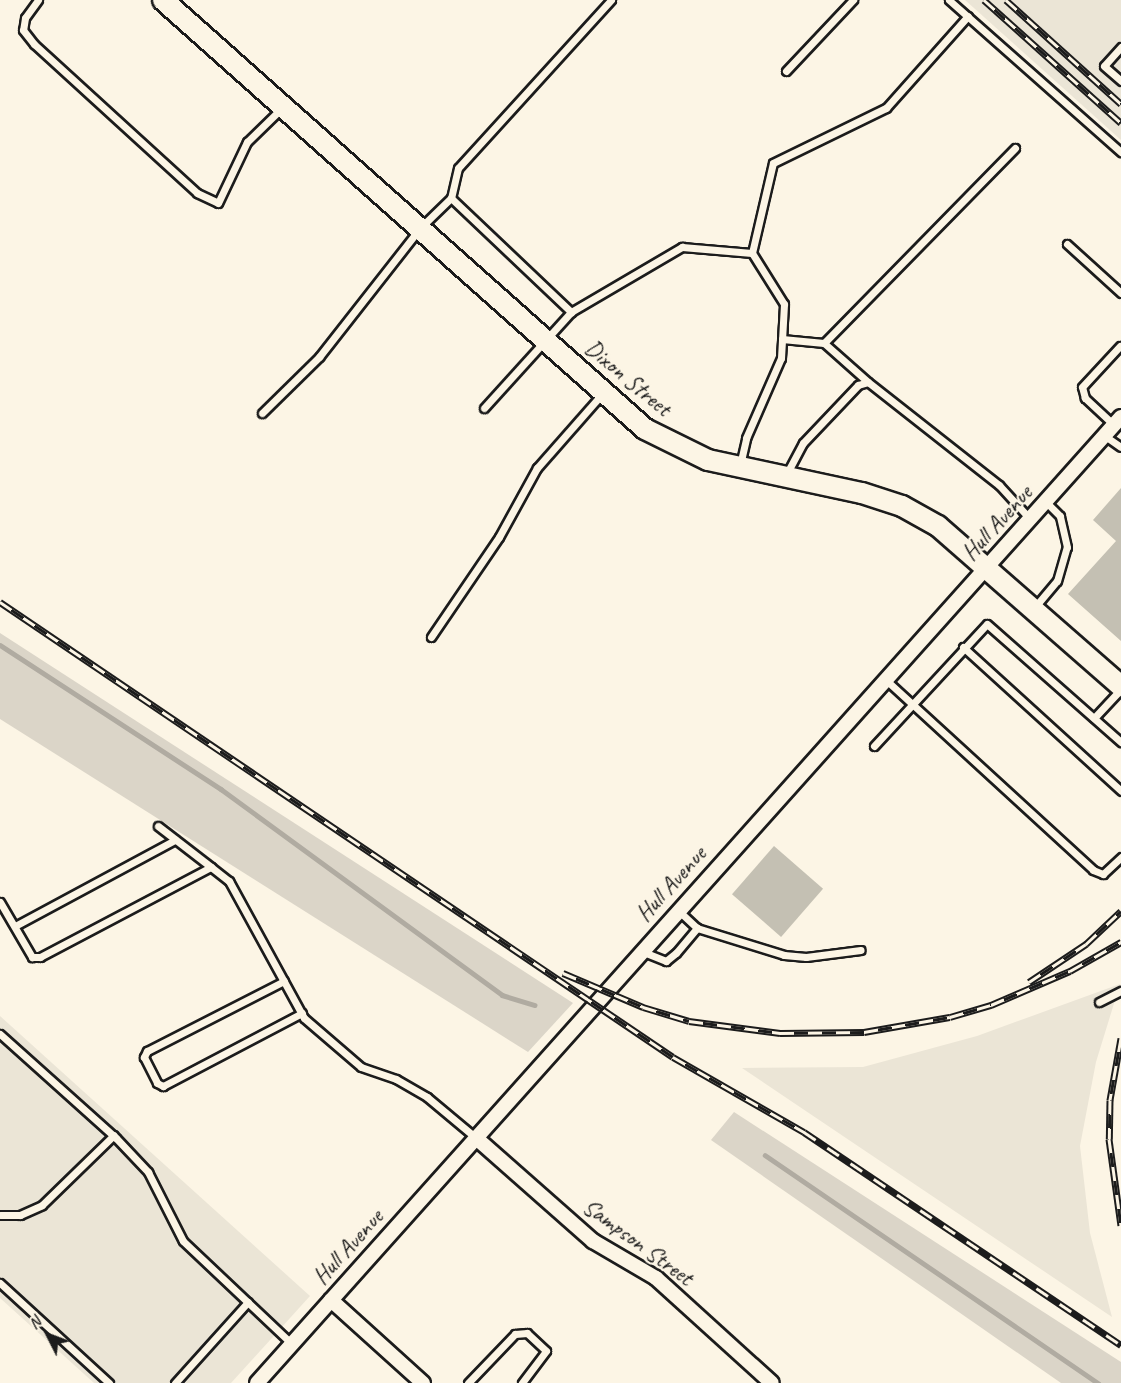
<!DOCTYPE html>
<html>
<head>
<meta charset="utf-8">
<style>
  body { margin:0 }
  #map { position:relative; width:1121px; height:1383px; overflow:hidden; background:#fcf5e5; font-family:Caveat,sans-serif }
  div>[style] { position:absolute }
  .built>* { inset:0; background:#ebe5d6 }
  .green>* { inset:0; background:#dbd5c8 }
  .stream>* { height:4.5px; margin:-2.25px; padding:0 2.25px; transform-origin:2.25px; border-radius:2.25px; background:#b0aba1 }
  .building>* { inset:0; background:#c4c0b3; transform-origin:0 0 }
  .roads { filter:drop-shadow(2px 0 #1c1c1c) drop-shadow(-2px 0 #1c1c1c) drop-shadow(0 2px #1c1c1c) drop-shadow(0 -2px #1c1c1c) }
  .lane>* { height:7px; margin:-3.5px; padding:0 3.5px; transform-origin:3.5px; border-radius:3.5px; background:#fcf5e5 }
  .street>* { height:14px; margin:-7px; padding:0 7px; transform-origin:7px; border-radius:7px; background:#fcf5e5 }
  .secondary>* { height:20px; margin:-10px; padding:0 10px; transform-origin:10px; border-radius:10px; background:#fcf5e5 }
  .rail>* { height:7px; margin-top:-3.5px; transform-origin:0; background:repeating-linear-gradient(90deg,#fcf5e5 0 14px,#1c1c1c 0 28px); box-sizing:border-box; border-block:2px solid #1c1c1c }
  span { translate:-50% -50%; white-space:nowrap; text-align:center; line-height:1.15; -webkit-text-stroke:4.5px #fcf5e5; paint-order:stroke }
  .street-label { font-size:24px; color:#1c1c1c }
  .north { position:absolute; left:18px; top:1305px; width:60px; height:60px; -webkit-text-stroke:4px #fcf5e5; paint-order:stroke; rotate:312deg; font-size:16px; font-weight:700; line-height:24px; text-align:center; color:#1c1c1c }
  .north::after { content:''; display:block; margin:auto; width:21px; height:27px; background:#1c1c1c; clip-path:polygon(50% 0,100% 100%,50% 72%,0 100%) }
</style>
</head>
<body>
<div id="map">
  <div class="built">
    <i style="clip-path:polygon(965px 0,1121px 0,1121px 140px)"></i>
    <i style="clip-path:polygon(1120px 984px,1096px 1062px,1080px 1146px,1090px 1233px,1112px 1317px,742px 1068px,863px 1067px,977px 1036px)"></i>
    <i style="clip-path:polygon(0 1016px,310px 1296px,231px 1383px,94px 1383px,0 1298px)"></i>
  </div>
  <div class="green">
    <i style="clip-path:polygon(0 633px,573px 1003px,528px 1052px,0 719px)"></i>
    <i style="clip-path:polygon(734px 1112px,1121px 1362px,1121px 1383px,1061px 1383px,711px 1140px)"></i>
  </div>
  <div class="stream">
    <i style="left:0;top:645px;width:264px;rotate:33.1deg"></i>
    <i style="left:221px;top:789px;width:348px;rotate:36.2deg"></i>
    <i style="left:502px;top:995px;width:34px;rotate:17deg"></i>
    <i style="left:765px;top:1155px;width:404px;rotate:34.4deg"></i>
  </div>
  <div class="building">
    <i style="clip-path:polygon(1121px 488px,1121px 641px,1068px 594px,1116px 541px,1093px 520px)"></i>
    <i style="left:774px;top:846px;width:65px;height:64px;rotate:41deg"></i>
  </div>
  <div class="roads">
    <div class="lane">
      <i style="left:38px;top:0;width:22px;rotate:126deg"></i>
      <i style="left:25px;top:18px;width:12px;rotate:99deg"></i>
      <i style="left:23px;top:30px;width:18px;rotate:52deg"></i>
      <i style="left:34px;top:44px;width:221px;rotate:42.4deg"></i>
      <i style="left:197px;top:193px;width:23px;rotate:25deg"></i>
      <i style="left:218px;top:203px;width:68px;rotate:-64.6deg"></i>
      <i style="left:247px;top:142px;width:49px;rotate:-44.2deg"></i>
      <i style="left:611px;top:0;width:227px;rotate:132.3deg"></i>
      <i style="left:458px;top:168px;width:31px;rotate:103deg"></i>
      <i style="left:451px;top:198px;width:166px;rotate:43.5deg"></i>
      <i style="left:571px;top:312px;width:129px;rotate:-30.4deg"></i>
      <i style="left:682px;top:247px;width:70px;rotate:4.9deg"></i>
      <i style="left:752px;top:253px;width:92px;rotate:-76.9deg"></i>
      <i style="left:773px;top:163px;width:126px;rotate:-26deg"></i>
      <i style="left:886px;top:108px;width:123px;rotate:-48.3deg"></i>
      <i style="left:949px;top:0;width:230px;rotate:41.5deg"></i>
      <i style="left:1121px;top:47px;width:25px;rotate:132deg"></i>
      <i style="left:1104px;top:66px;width:23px;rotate:41deg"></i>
      <i style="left:786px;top:71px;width:98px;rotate:-46.7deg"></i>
      <i style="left:1067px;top:244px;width:73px;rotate:42.2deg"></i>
      <i style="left:782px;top:339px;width:42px;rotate:5.4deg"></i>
      <i style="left:824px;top:343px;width:59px;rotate:41.6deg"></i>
      <i style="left:824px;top:343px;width:273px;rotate:-45.6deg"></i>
      <i style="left:484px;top:408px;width:130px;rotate:-47.8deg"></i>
      <i style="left:262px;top:413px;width:80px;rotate:-44.5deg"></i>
      <i style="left:319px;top:357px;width:164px;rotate:-51.9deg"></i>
      <i style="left:420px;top:228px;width:43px;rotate:-44.1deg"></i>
      <i style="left:1114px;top:425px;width:40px;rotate:-137deg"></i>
      <i style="left:1085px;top:398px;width:11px;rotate:-105deg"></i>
      <i style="left:1082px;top:387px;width:56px;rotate:-47.2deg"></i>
      <i style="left:1105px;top:436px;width:19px;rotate:35deg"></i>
      <i style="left:740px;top:465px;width:28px;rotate:-77deg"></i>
      <i style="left:746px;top:438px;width:87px;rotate:-66.4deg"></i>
      <i style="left:781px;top:358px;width:54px;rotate:-86.8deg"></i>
      <i style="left:784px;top:304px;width:60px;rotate:-122.1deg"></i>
      <i style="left:786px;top:475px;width:36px;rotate:-62deg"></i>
      <i style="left:803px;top:443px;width:80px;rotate:-46.5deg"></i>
      <i style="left:858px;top:385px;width:10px;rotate:-17deg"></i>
      <i style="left:868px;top:382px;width:167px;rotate:38.2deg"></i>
      <i style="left:999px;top:485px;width:46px;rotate:47.6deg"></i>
      <i style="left:1034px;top:608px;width:35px;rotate:-50deg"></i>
      <i style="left:1057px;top:581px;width:35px;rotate:-74deg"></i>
      <i style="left:1067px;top:547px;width:32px;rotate:-103deg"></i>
      <i style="left:1060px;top:516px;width:20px;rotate:-135deg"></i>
      <i style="left:431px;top:637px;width:121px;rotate:-55.8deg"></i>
      <i style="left:499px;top:537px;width:79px;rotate:-61.2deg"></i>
      <i style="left:537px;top:468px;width:98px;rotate:-48.7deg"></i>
      <i style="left:963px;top:647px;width:214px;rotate:42.3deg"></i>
      <i style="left:886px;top:680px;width:281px;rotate:42.5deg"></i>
      <i style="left:1093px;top:870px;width:11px;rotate:22deg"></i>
      <i style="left:1103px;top:874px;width:25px;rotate:-43deg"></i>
      <i style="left:1094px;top:718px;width:40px;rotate:-47deg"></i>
      <i style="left:874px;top:746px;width:166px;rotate:-47.2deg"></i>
      <i style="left:987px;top:624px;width:179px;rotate:41.4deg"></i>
      <i style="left:158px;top:826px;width:67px;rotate:37.7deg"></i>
      <i style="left:0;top:902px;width:64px;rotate:59.8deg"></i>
      <i style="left:32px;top:957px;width:8px"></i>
      <i style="left:40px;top:957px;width:193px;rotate:-27.8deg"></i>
      <i style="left:211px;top:867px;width:23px;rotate:38deg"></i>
      <i style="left:229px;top:881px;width:156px;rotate:61.3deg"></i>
      <i style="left:304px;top:1018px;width:75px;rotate:40.7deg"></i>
      <i style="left:361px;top:1067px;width:37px;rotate:19deg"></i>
      <i style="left:396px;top:1079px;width:36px;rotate:30deg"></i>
      <i style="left:427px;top:1097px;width:64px;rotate:39.9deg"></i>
      <i style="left:15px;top:926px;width:182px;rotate:-28.3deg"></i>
      <i style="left:697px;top:928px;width:91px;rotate:17.2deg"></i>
      <i style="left:784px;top:955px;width:22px;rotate:5deg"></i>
      <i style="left:806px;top:957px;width:55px;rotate:-7.3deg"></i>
      <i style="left:641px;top:951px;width:27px;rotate:22deg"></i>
      <i style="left:666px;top:961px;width:13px;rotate:-39deg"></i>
      <i style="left:676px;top:953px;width:33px;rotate:-50deg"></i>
      <i style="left:697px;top:928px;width:26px;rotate:-137deg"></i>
      <i style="left:284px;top:981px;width:154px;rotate:152.9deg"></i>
      <i style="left:147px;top:1051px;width:7px;rotate:117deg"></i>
      <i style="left:144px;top:1057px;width:29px;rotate:63deg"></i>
      <i style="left:157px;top:1083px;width:7px;rotate:27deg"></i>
      <i style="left:163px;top:1086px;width:157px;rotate:-27.7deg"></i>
      <i style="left:1099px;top:1002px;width:25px;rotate:-27deg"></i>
      <i style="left:0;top:1034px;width:156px;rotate:41.9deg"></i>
      <i style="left:116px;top:1138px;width:47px;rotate:46.7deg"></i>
      <i style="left:148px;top:1172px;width:77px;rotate:63.1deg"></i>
      <i style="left:183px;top:1241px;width:150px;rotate:43.4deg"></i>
      <i style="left:0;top:1215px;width:20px"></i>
      <i style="left:20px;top:1215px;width:24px;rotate:-24deg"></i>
      <i style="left:42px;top:1205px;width:100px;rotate:-44.2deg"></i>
      <i style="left:0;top:1283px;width:148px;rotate:42.5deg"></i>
      <i style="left:175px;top:1383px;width:109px;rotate:-48deg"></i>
      <i style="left:468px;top:1383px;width:68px;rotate:-46.2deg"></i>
      <i style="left:515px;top:1334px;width:12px;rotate:-5deg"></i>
      <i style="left:527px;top:1333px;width:26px;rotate:43deg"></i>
      <i style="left:546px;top:1351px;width:40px;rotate:127deg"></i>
    </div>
    <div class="street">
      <i style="left:476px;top:1138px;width:156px;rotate:41.4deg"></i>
      <i style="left:593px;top:1241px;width:73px;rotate:30.4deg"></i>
      <i style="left:656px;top:1278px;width:156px;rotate:42.2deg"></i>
      <i style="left:331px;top:1300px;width:124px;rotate:42.1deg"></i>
      <i style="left:257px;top:1383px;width:1296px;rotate:-48.19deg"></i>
    </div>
    <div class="secondary">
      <i style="left:163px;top:0;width:645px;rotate:41.67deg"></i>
      <i style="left:645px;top:429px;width:70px;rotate:26.2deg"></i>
      <i style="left:708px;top:460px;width:157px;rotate:12.1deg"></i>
      <i style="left:862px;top:493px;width:42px;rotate:18deg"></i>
      <i style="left:902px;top:506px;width:41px;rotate:29.1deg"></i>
      <i style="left:938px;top:526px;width:243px;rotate:41.2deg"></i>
    </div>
  </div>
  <div class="rail">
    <i style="left:984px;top:0;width:184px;rotate:41.9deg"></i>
    <i style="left:1006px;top:0;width:155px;rotate:42.1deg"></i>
    <i style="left:0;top:602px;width:812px;rotate:34.06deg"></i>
    <i style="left:673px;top:1057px;width:151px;rotate:29.8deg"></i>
    <i style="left:804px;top:1132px;width:382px;rotate:33.9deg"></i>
    <i style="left:563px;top:973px;width:87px;rotate:23deg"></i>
    <i style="left:643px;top:1007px;width:48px;rotate:16.9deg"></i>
    <i style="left:689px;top:1021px;width:92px;rotate:7.5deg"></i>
    <i style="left:780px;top:1033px;width:84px;rotate:-0.7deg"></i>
    <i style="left:864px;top:1032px;width:87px;rotate:-9.9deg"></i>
    <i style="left:950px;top:1017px;width:43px;rotate:-16.3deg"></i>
    <i style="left:991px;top:1005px;width:86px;rotate:-23.3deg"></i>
    <i style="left:1070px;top:971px;width:59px;rotate:-29.6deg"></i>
    <i style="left:1029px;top:982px;width:69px;rotate:-33.7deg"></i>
    <i style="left:1086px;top:944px;width:48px;rotate:-43.3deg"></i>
    <i style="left:1121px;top:1038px;width:63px;rotate:100.1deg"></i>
    <i style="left:1110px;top:1100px;width:39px;rotate:91deg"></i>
    <i style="left:1109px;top:1139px;width:87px;rotate:82.1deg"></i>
  </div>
  <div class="street-label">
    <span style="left:628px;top:378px;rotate:40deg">Dixon Street</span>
    <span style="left:997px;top:523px;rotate:-48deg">Hull Avenue</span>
    <span style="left:671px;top:884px;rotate:-48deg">Hull Avenue</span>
    <span style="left:638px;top:1242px;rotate:36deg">Sampson Street</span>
    <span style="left:348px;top:1247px;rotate:-48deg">Hull Avenue</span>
  </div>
  <div class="north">N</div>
</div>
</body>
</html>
